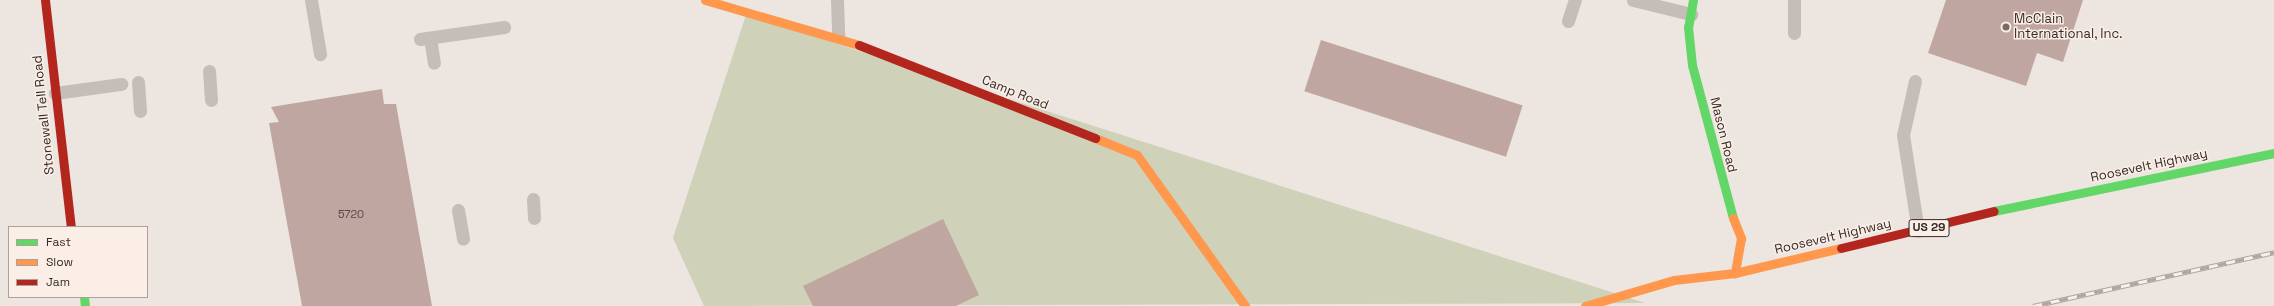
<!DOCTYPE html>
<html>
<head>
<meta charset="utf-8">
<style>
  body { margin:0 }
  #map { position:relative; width:2274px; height:306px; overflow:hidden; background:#ece5e0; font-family:"Space Grotesk",sans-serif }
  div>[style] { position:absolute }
  .green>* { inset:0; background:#cfd1b9 }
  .building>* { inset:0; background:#c0a6a1; transform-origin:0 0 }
  .lane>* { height:13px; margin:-6.5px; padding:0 6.5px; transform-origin:6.5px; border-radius:6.5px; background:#c5bdb8 }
  .fast>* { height:9px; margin:-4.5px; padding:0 4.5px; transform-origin:4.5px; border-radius:4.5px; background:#63d668 }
  .slow>* { height:9px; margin:-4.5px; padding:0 4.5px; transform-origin:4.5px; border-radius:4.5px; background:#ff974d }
  .jam>* { height:9px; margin:-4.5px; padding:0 4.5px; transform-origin:4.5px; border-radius:4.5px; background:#b3261e }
  .rail>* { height:4.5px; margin-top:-2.25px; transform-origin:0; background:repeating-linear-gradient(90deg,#faeee6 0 9px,#ada6a3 0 18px); box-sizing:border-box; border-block:1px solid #ada6a3 }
  .dots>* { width:11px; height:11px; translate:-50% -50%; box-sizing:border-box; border:2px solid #faeee6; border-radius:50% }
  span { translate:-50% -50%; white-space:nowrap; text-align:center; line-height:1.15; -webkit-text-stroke:3px #faeee6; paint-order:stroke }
  .number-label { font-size:11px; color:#584946 }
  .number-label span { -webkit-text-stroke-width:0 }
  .shield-label span { padding:1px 3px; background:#faeee6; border:1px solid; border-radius:3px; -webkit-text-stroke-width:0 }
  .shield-label { font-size:12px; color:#362a27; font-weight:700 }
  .poi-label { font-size:13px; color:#362a27 }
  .left { translate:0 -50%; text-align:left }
  .street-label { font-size:13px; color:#362a27 }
  .legend { position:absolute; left:8px; top:226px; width:140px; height:72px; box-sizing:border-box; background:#faeee6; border:1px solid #aca09a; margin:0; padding:5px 7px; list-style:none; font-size:12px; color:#362a27 }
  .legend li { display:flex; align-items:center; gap:8px; height:20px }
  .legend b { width:20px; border:1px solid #aca09a }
</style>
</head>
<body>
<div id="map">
  <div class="green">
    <i style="clip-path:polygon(746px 15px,1169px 150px,1645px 303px,704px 306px,673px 238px)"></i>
  </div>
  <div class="building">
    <i style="clip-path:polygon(1946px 0,2083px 0,2063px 62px,2037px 53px,2026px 86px,1928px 53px)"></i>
    <i style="left:1321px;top:40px;width:212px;height:54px;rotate:18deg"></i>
    <i style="clip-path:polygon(382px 89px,384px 104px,396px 104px,432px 306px,302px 306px,269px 123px,279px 122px,271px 107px)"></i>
    <i style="clip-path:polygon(943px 219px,979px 295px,956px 306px,813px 306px,803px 286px)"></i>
  </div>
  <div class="lane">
    <i style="left:311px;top:0;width:55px;rotate:80.5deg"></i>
    <i style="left:837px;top:0;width:37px;rotate:88deg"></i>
    <i style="left:1633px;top:0;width:60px;rotate:13.6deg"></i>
    <i style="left:1794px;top:0;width:33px;rotate:90deg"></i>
    <i style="left:1568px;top:21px;width:22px;rotate:-72deg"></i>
    <i style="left:430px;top:38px;width:25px;rotate:81deg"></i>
    <i style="left:420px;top:39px;width:85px;rotate:-8.1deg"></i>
    <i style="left:209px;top:71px;width:29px;rotate:86deg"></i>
    <i style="left:1915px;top:81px;width:55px;rotate:102.5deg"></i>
    <i style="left:1903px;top:135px;width:97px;rotate:81.1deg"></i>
    <i style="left:138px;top:82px;width:29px;rotate:86deg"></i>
    <i style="left:55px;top:93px;width:67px;rotate:-7.8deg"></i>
    <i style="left:533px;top:199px;width:19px;rotate:87deg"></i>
    <i style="left:458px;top:210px;width:29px;rotate:80deg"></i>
  </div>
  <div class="fast">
    <i style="left:1693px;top:0;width:27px;rotate:100deg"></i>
    <i style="left:1688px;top:27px;width:38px;rotate:84deg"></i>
    <i style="left:1692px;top:65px;width:158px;rotate:75deg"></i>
    <i style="left:1994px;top:211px;width:286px;rotate:-11.7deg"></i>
    <i style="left:84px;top:297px;width:9px;rotate:84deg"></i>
  </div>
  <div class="slow">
    <i style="left:705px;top:0;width:160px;rotate:16.3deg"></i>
    <i style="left:1095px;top:138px;width:45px;rotate:22deg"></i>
    <i style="left:1137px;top:155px;width:186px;rotate:54.4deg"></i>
    <i style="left:1733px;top:218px;width:22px;rotate:68deg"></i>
    <i style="left:1741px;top:238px;width:36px;rotate:100deg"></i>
    <i style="left:1585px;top:306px;width:93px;rotate:-16.3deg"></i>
    <i style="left:1674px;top:280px;width:61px;rotate:-6.5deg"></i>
    <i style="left:1735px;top:273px;width:109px;rotate:-13.3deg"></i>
  </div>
  <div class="jam">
    <i style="left:45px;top:0;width:228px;rotate:83.5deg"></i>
    <i style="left:859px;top:45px;width:254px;rotate:21.5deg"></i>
    <i style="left:1841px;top:248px;width:157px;rotate:-13.6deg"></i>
  </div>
  <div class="rail">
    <i style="left:2033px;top:306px;width:247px;rotate:-12.6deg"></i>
  </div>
  <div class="dots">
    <i style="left:2006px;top:27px;background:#766b68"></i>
  </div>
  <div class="number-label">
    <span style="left:351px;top:214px">5720</span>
  </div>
  <div class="shield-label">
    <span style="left:1929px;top:228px">US 29</span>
  </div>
  <div class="poi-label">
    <span class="left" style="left:2014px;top:27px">McClain<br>International, Inc.</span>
  </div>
  <div class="street-label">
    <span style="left:1015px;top:93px;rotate:22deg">Camp Road</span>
    <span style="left:44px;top:115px;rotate:-96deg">Stonewall Tell Road</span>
    <span style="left:1723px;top:135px;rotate:76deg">Mason Road</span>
    <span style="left:2149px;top:166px;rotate:-12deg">Roosevelt Highway</span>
    <span style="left:1833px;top:237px;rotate:-13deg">Roosevelt Highway</span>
  </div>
  <ul class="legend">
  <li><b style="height:5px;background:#63d668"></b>Fast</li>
  <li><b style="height:5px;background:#ff974d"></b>Slow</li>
  <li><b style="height:5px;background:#b3261e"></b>Jam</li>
  </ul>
</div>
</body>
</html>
